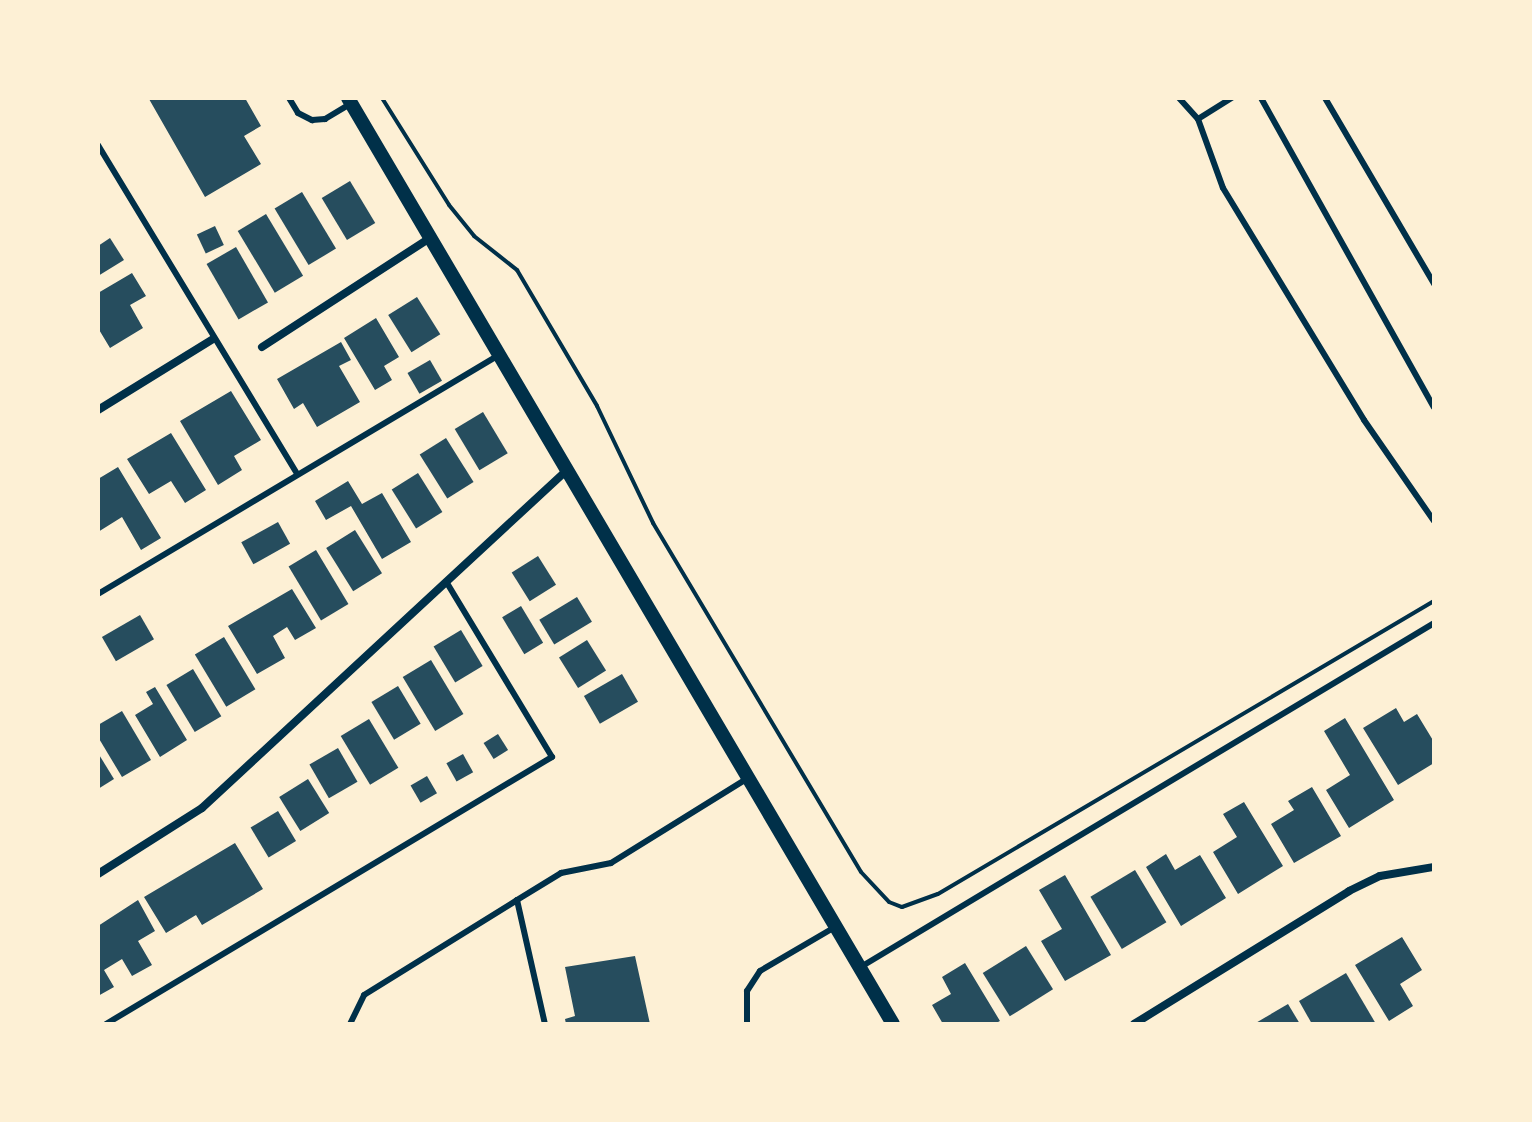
<!DOCTYPE html>
<html>
<head>
<meta charset="utf-8">
<style>
  body { margin:0 }
  #map { position:relative; width:1532px; height:1122px; overflow:hidden; background:#fdf0d5; font-family:Jost,sans-serif }
  div>[style] { position:absolute }
  .building>* { inset:0; background:#264d5e; transform-origin:0 0 }
  .path>* { height:4px; margin:-2px; padding:0 2px; transform-origin:2px; border-radius:2px; background:#003049 }
  .service>* { height:6px; margin:-3px; padding:0 3px; transform-origin:3px; border-radius:3px; background:#003049 }
  .minor>* { height:8px; margin:-4px; padding:0 4px; transform-origin:4px; border-radius:4px; background:#003049 }
  .tertiary>* { height:14px; margin:-7px; padding:0 7px; transform-origin:7px; border-radius:7px; background:#003049 }
  span { translate:-50% -50%; white-space:nowrap; text-align:center; line-height:1.15; -webkit-text-stroke:6px #fdf0d5; paint-order:stroke }
  .frame { position:absolute; inset:0; border:100px solid #fdf0d5; pointer-events:none }
</style>
</head>
<body>
<div id="map">
  <div class="building">
    <i style="clip-path:polygon(245px 98px,261px 126px,244px 136px,261px 164px,205px 197px,149px 99px)"></i>
    <i style="left:350px;top:181px;width:49px;height:33px;rotate:59deg"></i>
    <i style="left:302px;top:192px;width:66px;height:32px;rotate:59deg"></i>
    <i style="left:266px;top:214px;width:72px;height:33px;rotate:59deg"></i>
    <i style="left:215px;top:226px;width:21px;height:20px;rotate:65deg"></i>
    <i style="clip-path:polygon(110px 238px,124px 260px,98px 276px,98px 246px)"></i>
    <i style="left:236px;top:247px;width:64px;height:34px;rotate:60deg"></i>
    <i style="clip-path:polygon(132px 273px,146px 296px,130px 305px,143px 328px,110px 348px,98px 328px,98px 293px)"></i>
    <i style="left:417px;top:297px;width:44px;height:34px;rotate:58deg"></i>
    <i style="clip-path:polygon(376px 318px,399px 357px,384px 366px,392px 380px,375px 390px,344px 338px)"></i>
    <i style="clip-path:polygon(341px 342px,351px 360px,339px 366px,360px 402px,317px 427px,303px 403px,294px 409px,277px 379px)"></i>
    <i style="left:430px;top:360px;width:24px;height:26px;rotate:60deg"></i>
    <i style="clip-path:polygon(231px 391px,261px 440px,234px 456px,242px 470px,218px 485px,180px 421px)"></i>
    <i style="left:483px;top:412px;width:48px;height:33px;rotate:59deg"></i>
    <i style="clip-path:polygon(171px 433px,206px 490px,185px 503px,171px 481px,149px 494px,127px 459px)"></i>
    <i style="left:446px;top:438px;width:52px;height:31px;rotate:58deg"></i>
    <i style="clip-path:polygon(118px 467px,161px 538px,141px 550px,122px 517px,98px 532px,98px 479px)"></i>
    <i style="left:418px;top:473px;width:46px;height:31px;rotate:58deg"></i>
    <i style="clip-path:polygon(348px 481px,362px 504px,382px 493px,411px 542px,382px 559px,351px 506px,326px 520px,315px 501px)"></i>
    <i style="left:278px;top:522px;width:25px;height:42px;rotate:61deg"></i>
    <i style="left:355px;top:530px;width:51px;height:34px;rotate:58deg"></i>
    <i style="left:316px;top:550px;width:63px;height:32px;rotate:59deg"></i>
    <i style="left:538px;top:556px;width:34px;height:31px;rotate:58deg"></i>
    <i style="clip-path:polygon(292px 589px,316px 628px,295px 640px,287px 627px,273px 636px,285px 658px,257px 674px,228px 626px)"></i>
    <i style="left:577px;top:597px;width:29px;height:44px;rotate:59deg"></i>
    <i style="left:521px;top:606px;width:43px;height:22px;rotate:59deg"></i>
    <i style="left:140px;top:615px;width:28px;height:44px;rotate:60deg"></i>
    <i style="left:461px;top:630px;width:42px;height:32px;rotate:59deg"></i>
    <i style="left:224px;top:637px;width:61px;height:34px;rotate:59deg"></i>
    <i style="left:587px;top:640px;width:36px;height:33px;rotate:58deg"></i>
    <i style="left:431px;top:660px;width:63px;height:33px;rotate:59deg"></i>
    <i style="left:193px;top:669px;width:55px;height:31px;rotate:59deg"></i>
    <i style="left:622px;top:674px;width:32px;height:44px;rotate:60deg"></i>
    <i style="left:398px;top:686px;width:44px;height:31px;rotate:59deg"></i>
    <i style="clip-path:polygon(155px 687px,187px 740px,160px 757px,135px 715px,153px 704px,146px 692px)"></i>
    <i style="clip-path:polygon(1396px 708px,1404px 722px,1417px 714px,1434px 742px,1434px 763px,1398px 785px,1363px 728px)"></i>
    <i style="clip-path:polygon(122px 711px,151px 760px,122px 777px,98px 737px,98px 725px)"></i>
    <i style="clip-path:polygon(1345px 718px,1394px 800px,1349px 828px,1326px 790px,1350px 775px,1324px 731px)"></i>
    <i style="left:369px;top:719px;width:57px;height:33px;rotate:59deg"></i>
    <i style="left:498px;top:734px;width:19px;height:17px;rotate:58deg"></i>
    <i style="left:338px;top:748px;width:39px;height:33px;rotate:60deg"></i>
    <i style="clip-path:polygon(98px 753px,114px 779px,98px 789px)"></i>
    <i style="left:463px;top:754px;width:21px;height:19px;rotate:61deg"></i>
    <i style="left:427px;top:776px;width:20px;height:19px;rotate:60deg"></i>
    <i style="left:308px;top:779px;width:40px;height:34px;rotate:58deg"></i>
    <i style="clip-path:polygon(1312px 787px,1341px 836px,1294px 863px,1271px 824px,1294px 810px,1288px 801px)"></i>
    <i style="clip-path:polygon(1244px 802px,1283px 866px,1238px 894px,1213px 852px,1237px 837px,1223px 814px)"></i>
    <i style="left:278px;top:811px;width:35px;height:32px;rotate:59deg"></i>
    <i style="clip-path:polygon(235px 843px,263px 889px,202px 925px,196px 915px,166px 933px,144px 897px)"></i>
    <i style="clip-path:polygon(1166px 854px,1175px 870px,1200px 855px,1226px 898px,1181px 926px,1146px 867px)"></i>
    <i style="left:1135px;top:870px;width:61px;height:52px;rotate:59deg"></i>
    <i style="clip-path:polygon(1065px 875px,1111px 955px,1065px 981px,1041px 941px,1062px 929px,1039px 890px)"></i>
    <i style="clip-path:polygon(138px 900px,155px 931px,138px 941px,152px 965px,132px 976px,122px 959px,104px 970px,114px 987px,98px 996px,98px 926px)"></i>
    <i style="clip-path:polygon(1402px 937px,1422px 970px,1400px 984px,1413px 1006px,1389px 1021px,1355px 965px)"></i>
    <i style="left:1026px;top:946px;width:51px;height:51px;rotate:58deg"></i>
    <i style="clip-path:polygon(635px 956px,650px 1024px,566px 1024px,565px 1019px,575px 1016px,565px 967px)"></i>
    <i style="clip-path:polygon(965px 963px,1000px 1021px,994px 1024px,943px 1024px,932px 1005px,951px 994px,942px 977px)"></i>
    <i style="clip-path:polygon(1346px 973px,1376px 1024px,1312px 1024px,1299px 1001px)"></i>
    <i style="clip-path:polygon(1288px 1004px,1300px 1024px,1254px 1024px)"></i>
  </div>
  <div class="path">
    <i style="left:382px;top:98px;width:126px;rotate:57.9deg"></i>
    <i style="left:449px;top:205px;width:40px;rotate:51deg"></i>
    <i style="left:474px;top:236px;width:55px;rotate:38.3deg"></i>
    <i style="left:517px;top:270px;width:158px;rotate:59.5deg"></i>
    <i style="left:597px;top:406px;width:130px;rotate:64.4deg"></i>
    <i style="left:653px;top:523px;width:406px;rotate:59.2deg"></i>
    <i style="left:861px;top:872px;width:41px;rotate:47deg"></i>
    <i style="left:889px;top:902px;width:14px;rotate:21deg"></i>
    <i style="left:902px;top:907px;width:38px;rotate:-20deg"></i>
    <i style="left:938px;top:894px;width:576px;rotate:-30.57deg"></i>
  </div>
  <div class="service">
    <i style="left:289px;top:98px;width:17px;rotate:59deg"></i>
    <i style="left:298px;top:113px;width:16px;rotate:27deg"></i>
    <i style="left:312px;top:120px;width:13px;rotate:-4deg"></i>
    <i style="left:325px;top:119px;width:29px;rotate:-31deg"></i>
    <i style="left:1179px;top:98px;width:28px;rotate:48deg"></i>
    <i style="left:1198px;top:119px;width:40px;rotate:-32deg"></i>
    <i style="left:1261px;top:98px;width:354px;rotate:60.8deg"></i>
    <i style="left:1325px;top:98px;width:216px;rotate:59.6deg"></i>
    <i style="left:1198px;top:119px;width:73px;rotate:70.1deg"></i>
    <i style="left:1223px;top:188px;width:271px;rotate:58.7deg"></i>
    <i style="left:1364px;top:420px;width:123px;rotate:55.3deg"></i>
    <i style="left:98px;top:145px;width:384px;rotate:58.8deg"></i>
    <i style="left:98px;top:594px;width:467px;rotate:-30.8deg"></i>
    <i style="left:517px;top:900px;width:127px;rotate:77.3deg"></i>
    <i style="left:859px;top:968px;width:671px;rotate:-30.96deg"></i>
    <i style="left:106px;top:1024px;width:520px;rotate:-30.91deg"></i>
    <i style="left:552px;top:757px;width:205px;rotate:-121.1deg"></i>
    <i style="left:350px;top:1024px;width:32px;rotate:-64deg"></i>
    <i style="left:364px;top:995px;width:180px;rotate:-31.8deg"></i>
    <i style="left:517px;top:900px;width:52px;rotate:-31.5deg"></i>
    <i style="left:561px;top:873px;width:51px;rotate:-11.3deg"></i>
    <i style="left:611px;top:863px;width:161px;rotate:-31.8deg"></i>
    <i style="left:747px;top:1024px;width:33px;rotate:-90deg"></i>
    <i style="left:747px;top:991px;width:24px;rotate:-57deg"></i>
    <i style="left:760px;top:971px;width:87px;rotate:-30.4deg"></i>
  </div>
  <div class="minor">
    <i style="left:262px;top:347px;width:200px;rotate:-33deg"></i>
    <i style="left:98px;top:410px;width:135px;rotate:-31.7deg"></i>
    <i style="left:98px;top:874px;width:123px;rotate:-32.4deg"></i>
    <i style="left:202px;top:808px;width:497px;rotate:-42.8deg"></i>
    <i style="left:1134px;top:1024px;width:253px;rotate:-31.7deg"></i>
    <i style="left:1349px;top:891px;width:34px;rotate:-26deg"></i>
    <i style="left:1380px;top:876px;width:55px;rotate:-9.5deg"></i>
  </div>
  <div class="tertiary">
    <i style="left:348px;top:98px;width:1074px;rotate:59.52deg"></i>
  </div>
  <div class="frame"></div>
</div>
</body>
</html>
